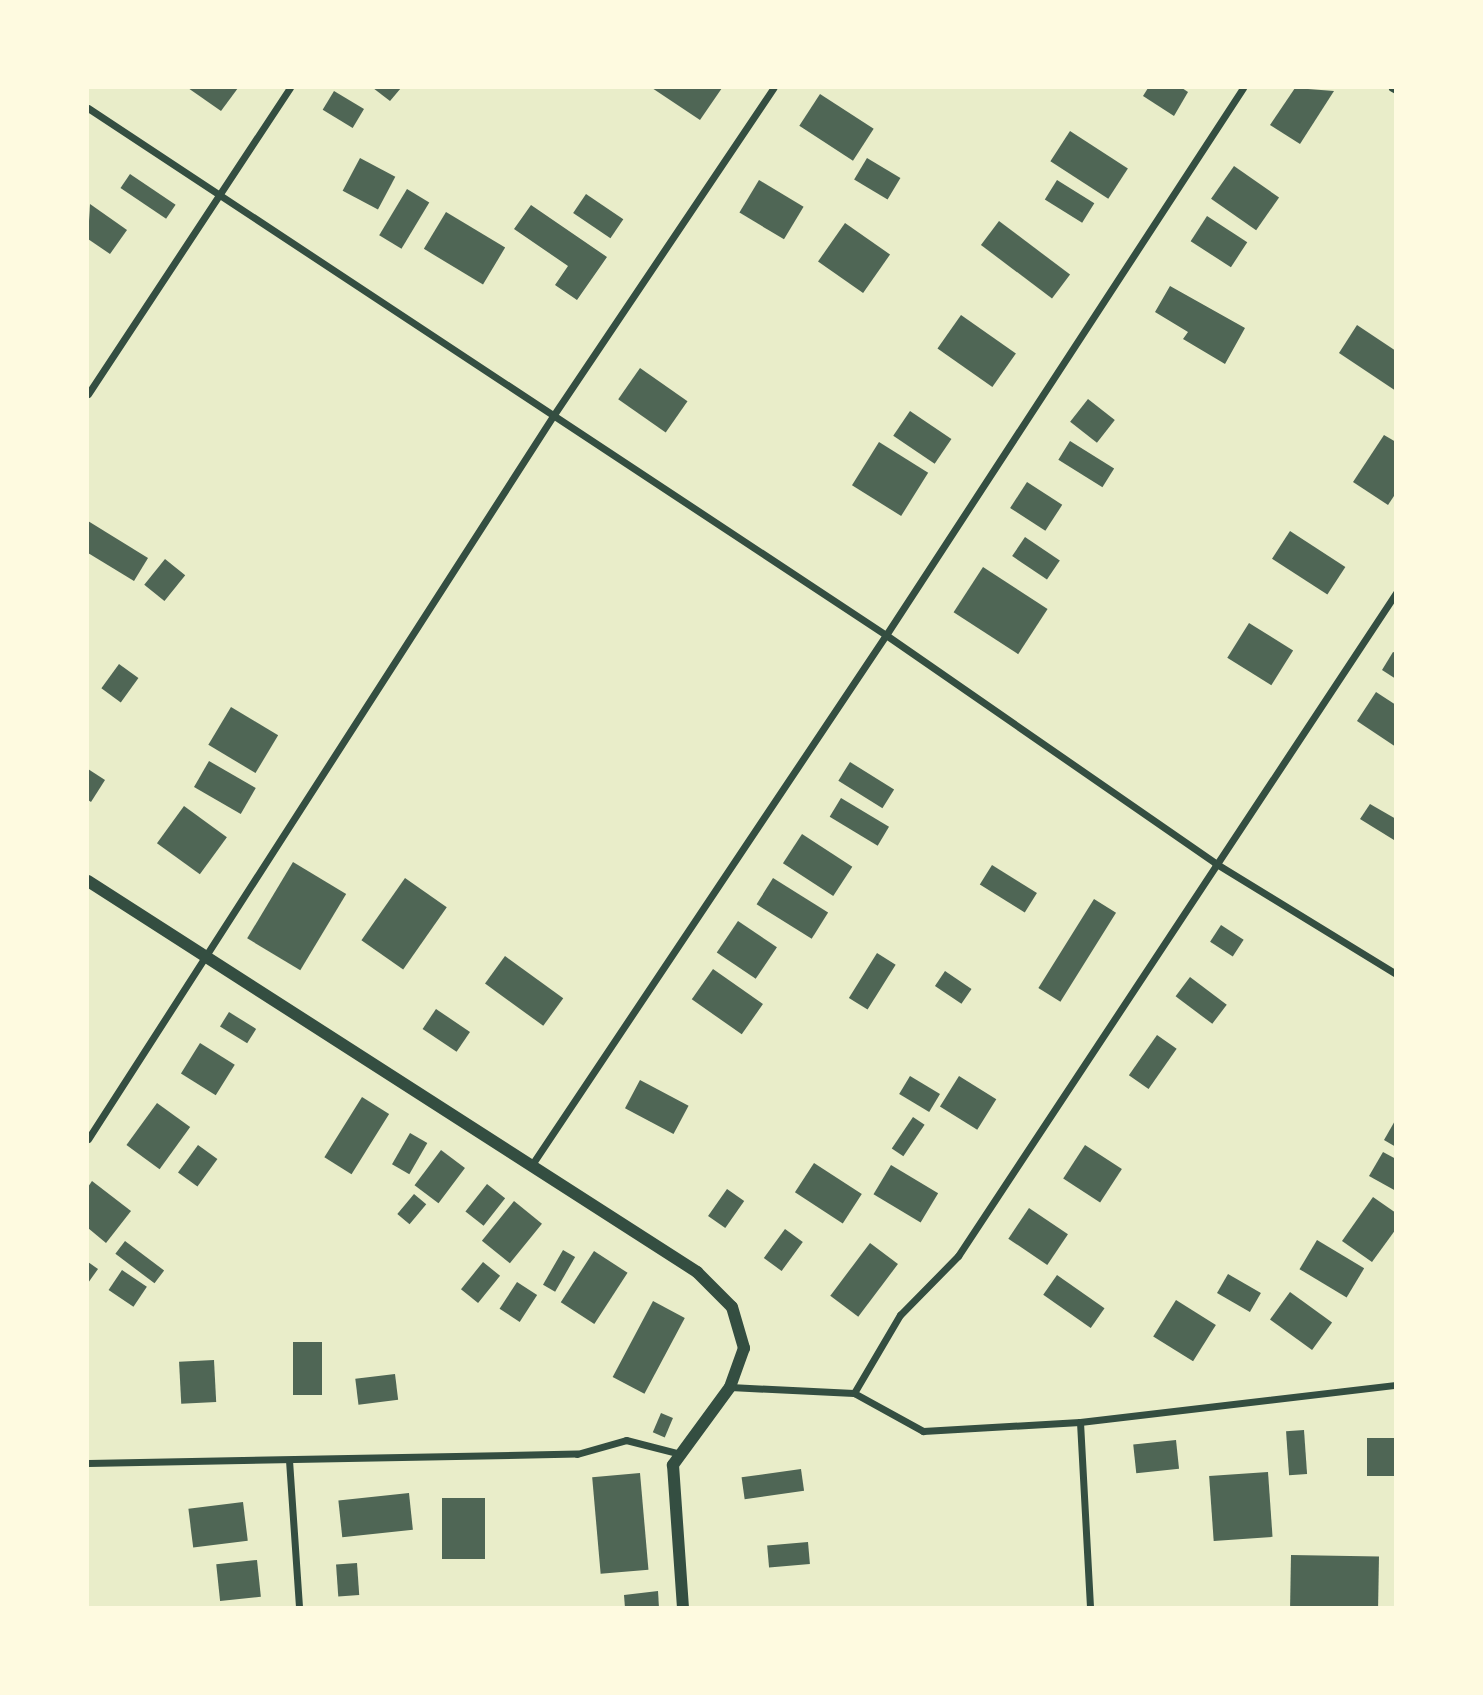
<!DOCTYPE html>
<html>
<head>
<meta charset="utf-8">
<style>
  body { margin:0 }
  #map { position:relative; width:1483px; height:1695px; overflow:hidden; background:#e9edc9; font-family:Commissioner,sans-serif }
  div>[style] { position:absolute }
  .building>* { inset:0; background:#4f6655; transform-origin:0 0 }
  .minor>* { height:7px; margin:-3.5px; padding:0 3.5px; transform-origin:3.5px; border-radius:3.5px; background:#344e41 }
  .tertiary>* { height:12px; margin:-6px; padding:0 6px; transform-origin:6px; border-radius:6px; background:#344e41 }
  span { translate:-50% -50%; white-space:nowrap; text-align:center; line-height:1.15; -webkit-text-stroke:6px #fefae0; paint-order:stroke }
  .frame { position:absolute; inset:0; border:89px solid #fefae0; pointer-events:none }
</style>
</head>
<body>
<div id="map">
  <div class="building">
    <i style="clip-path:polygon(188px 88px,238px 88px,221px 111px)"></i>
    <i style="clip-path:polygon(373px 88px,401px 88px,390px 101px)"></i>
    <i style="clip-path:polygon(652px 88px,722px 88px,700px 120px)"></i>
    <i style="clip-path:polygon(1148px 88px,1182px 88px,1188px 92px,1174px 116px,1143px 96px)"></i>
    <i style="clip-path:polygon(1295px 88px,1334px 91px,1300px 144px,1270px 125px)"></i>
    <i style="left:334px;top:91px;width:35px;height:22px;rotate:31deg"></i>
    <i style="left:820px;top:94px;width:64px;height:38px;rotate:33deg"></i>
    <i style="left:1070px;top:131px;width:69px;height:36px;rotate:33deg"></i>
    <i style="left:360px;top:158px;width:40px;height:37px;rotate:28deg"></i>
    <i style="left:867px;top:158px;width:39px;height:25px;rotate:31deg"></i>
    <i style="left:1234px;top:166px;width:55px;height:40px;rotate:35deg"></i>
    <i style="left:130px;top:174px;width:55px;height:17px;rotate:34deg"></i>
    <i style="left:759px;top:180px;width:52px;height:38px;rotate:31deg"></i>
    <i style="left:1057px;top:180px;width:44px;height:23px;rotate:32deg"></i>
    <i style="left:407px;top:189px;width:26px;height:54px;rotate:31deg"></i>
    <i style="left:586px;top:194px;width:45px;height:23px;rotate:34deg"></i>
    <i style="clip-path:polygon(90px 204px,127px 230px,110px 254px,88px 239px)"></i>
    <i style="clip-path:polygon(531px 205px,607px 257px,577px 300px,555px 285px,568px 266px,514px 229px)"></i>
    <i style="left:446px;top:212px;width:69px;height:43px;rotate:31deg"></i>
    <i style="left:1207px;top:216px;width:48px;height:30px;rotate:33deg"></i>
    <i style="left:999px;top:221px;width:89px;height:30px;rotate:37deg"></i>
    <i style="left:845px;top:223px;width:55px;height:47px;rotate:35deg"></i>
    <i style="clip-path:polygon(1170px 286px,1245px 328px,1225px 364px,1183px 339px,1188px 332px,1155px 312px)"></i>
    <i style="left:961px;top:315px;width:67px;height:41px;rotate:35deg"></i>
    <i style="clip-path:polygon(1357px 325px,1396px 351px,1396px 391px,1339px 353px)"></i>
    <i style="left:640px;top:368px;width:58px;height:38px;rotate:35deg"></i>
    <i style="left:1088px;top:399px;width:34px;height:29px;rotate:38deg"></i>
    <i style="left:910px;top:411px;width:50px;height:30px;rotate:34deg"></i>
    <i style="clip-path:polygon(1384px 435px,1396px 442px,1396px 493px,1388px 505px,1353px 482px)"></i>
    <i style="left:1070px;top:441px;width:52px;height:22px;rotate:32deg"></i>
    <i style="left:879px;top:442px;width:58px;height:51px;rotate:32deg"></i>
    <i style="left:1027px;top:482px;width:42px;height:31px;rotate:33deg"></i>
    <i style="clip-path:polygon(88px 521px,148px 558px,134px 581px,88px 553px)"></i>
    <i style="left:1290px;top:531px;width:66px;height:33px;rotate:33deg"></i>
    <i style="left:1025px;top:537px;width:42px;height:23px;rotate:34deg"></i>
    <i style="left:165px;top:559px;width:26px;height:33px;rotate:39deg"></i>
    <i style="left:983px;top:567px;width:77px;height:54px;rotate:33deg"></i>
    <i style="left:1249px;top:623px;width:52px;height:41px;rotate:32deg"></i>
    <i style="clip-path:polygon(1393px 652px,1396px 653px,1396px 679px,1382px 670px)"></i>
    <i style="left:119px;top:664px;width:24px;height:30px;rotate:36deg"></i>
    <i style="clip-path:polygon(1376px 692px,1396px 705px,1396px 747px,1357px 721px)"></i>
    <i style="left:231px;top:707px;width:55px;height:44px;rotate:31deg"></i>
    <i style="left:209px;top:761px;width:54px;height:30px;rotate:30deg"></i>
    <i style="left:850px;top:762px;width:52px;height:22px;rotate:32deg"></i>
    <i style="clip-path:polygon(88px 769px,105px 780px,91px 802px,88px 800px)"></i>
    <i style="left:841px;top:798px;width:56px;height:22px;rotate:31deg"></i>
    <i style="clip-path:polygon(1370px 804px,1396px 819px,1394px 840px,1360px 819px)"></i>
    <i style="left:184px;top:806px;width:53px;height:46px;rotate:36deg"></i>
    <i style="left:802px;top:834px;width:60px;height:35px;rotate:33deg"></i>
    <i style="left:293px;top:862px;width:62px;height:89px;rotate:31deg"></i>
    <i style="left:992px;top:865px;width:53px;height:23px;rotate:32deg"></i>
    <i style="left:405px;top:878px;width:51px;height:76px;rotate:35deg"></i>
    <i style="left:773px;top:878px;width:65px;height:31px;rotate:32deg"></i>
    <i style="left:1094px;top:899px;width:26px;height:105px;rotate:32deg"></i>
    <i style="left:738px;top:921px;width:47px;height:38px;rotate:34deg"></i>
    <i style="left:1221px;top:925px;width:27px;height:20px;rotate:33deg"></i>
    <i style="left:877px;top:953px;width:22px;height:53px;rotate:32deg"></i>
    <i style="left:505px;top:956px;width:72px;height:34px;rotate:36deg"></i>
    <i style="left:713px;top:969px;width:61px;height:37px;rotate:35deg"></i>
    <i style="left:945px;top:971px;width:32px;height:18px;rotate:34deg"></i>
    <i style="left:1190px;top:977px;width:46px;height:24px;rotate:37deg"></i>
    <i style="left:436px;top:1009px;width:41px;height:24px;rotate:34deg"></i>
    <i style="left:229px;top:1012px;width:32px;height:17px;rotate:32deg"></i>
    <i style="left:1157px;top:1035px;width:24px;height:49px;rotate:35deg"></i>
    <i style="left:200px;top:1043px;width:41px;height:36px;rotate:32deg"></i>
    <i style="left:910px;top:1076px;width:35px;height:21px;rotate:31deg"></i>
    <i style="left:959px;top:1076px;width:44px;height:36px;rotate:32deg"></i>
    <i style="left:640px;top:1080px;width:55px;height:32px;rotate:28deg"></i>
    <i style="left:362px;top:1097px;width:32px;height:71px;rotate:32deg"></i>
    <i style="left:157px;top:1103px;width:41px;height:52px;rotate:36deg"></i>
    <i style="left:913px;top:1117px;width:14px;height:38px;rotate:34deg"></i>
    <i style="clip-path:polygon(1396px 1119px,1396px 1147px,1384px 1140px)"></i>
    <i style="left:410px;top:1133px;width:20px;height:36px;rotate:30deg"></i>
    <i style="left:198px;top:1145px;width:24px;height:34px;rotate:36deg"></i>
    <i style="left:1085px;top:1145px;width:44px;height:40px;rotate:33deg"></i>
    <i style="left:441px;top:1150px;width:30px;height:44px;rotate:37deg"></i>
    <i style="clip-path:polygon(1383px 1152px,1396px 1159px,1396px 1191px,1369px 1176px)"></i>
    <i style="left:814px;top:1163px;width:57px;height:35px;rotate:33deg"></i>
    <i style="left:891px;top:1165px;width:55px;height:34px;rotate:31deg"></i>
    <i style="clip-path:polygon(92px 1181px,131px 1211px,106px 1243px,88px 1228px,88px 1187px)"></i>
    <i style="left:487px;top:1184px;width:23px;height:35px;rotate:38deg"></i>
    <i style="left:727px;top:1189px;width:21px;height:33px;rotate:35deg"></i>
    <i style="left:414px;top:1194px;width:16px;height:26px;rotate:40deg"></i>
    <i style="clip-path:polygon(1373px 1197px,1396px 1213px,1396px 1229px,1372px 1262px,1342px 1241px)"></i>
    <i style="left:514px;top:1201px;width:36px;height:51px;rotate:39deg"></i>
    <i style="left:1029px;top:1208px;width:47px;height:37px;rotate:34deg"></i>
    <i style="left:785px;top:1229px;width:22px;height:36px;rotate:36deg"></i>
    <i style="left:1317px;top:1240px;width:55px;height:34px;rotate:31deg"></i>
    <i style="left:125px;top:1241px;width:49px;height:16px;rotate:37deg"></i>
    <i style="left:870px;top:1243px;width:35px;height:66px;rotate:37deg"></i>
    <i style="left:563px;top:1250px;width:14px;height:40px;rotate:30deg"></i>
    <i style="left:594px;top:1251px;width:40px;height:61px;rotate:33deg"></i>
    <i style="clip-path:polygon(88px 1262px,98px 1269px,88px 1283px)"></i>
    <i style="left:483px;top:1262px;width:22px;height:35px;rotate:39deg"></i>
    <i style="left:122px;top:1270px;width:30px;height:24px;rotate:34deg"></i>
    <i style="left:1228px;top:1274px;width:38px;height:22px;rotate:30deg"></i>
    <i style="left:1057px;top:1275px;width:58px;height:24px;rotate:35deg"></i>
    <i style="left:517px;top:1282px;width:24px;height:32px;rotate:33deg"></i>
    <i style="left:1290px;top:1292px;width:52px;height:34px;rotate:36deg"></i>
    <i style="left:1176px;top:1300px;width:47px;height:43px;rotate:32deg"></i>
    <i style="left:653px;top:1301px;width:36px;height:86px;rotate:28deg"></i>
    <i style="left:293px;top:1342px;width:29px;height:53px"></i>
    <i style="left:214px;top:1360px;width:42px;height:35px;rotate:87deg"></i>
    <i style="left:395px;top:1374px;width:26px;height:40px;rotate:83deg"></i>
    <i style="left:661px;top:1413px;width:13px;height:21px;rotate:23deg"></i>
    <i style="left:1304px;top:1430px;width:44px;height:18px;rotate:86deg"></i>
    <i style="left:1367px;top:1438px;width:28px;height:38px"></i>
    <i style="left:1176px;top:1440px;width:29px;height:43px;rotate:84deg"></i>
    <i style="left:801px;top:1469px;width:22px;height:60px;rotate:82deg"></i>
    <i style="left:1268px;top:1472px;width:65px;height:59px;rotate:86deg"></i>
    <i style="left:640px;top:1473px;width:97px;height:48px;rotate:85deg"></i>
    <i style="left:409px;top:1493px;width:37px;height:71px;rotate:84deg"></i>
    <i style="left:442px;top:1498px;width:43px;height:61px"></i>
    <i style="left:243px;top:1502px;width:39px;height:55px;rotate:83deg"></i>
    <i style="left:808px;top:1542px;width:22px;height:41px;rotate:85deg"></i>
    <i style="left:1291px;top:1555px;width:88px;height:53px;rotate:1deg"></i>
    <i style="left:257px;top:1560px;width:37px;height:41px;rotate:84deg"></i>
    <i style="left:357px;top:1563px;width:32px;height:21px;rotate:86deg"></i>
    <i style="clip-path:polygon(658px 1591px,659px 1608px,625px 1608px,624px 1595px)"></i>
  </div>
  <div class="minor">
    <i style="left:1392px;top:88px;width:4px;rotate:27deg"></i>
    <i style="left:88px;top:108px;width:956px;rotate:33.44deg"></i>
    <i style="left:886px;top:635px;width:400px;rotate:34.7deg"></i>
    <i style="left:1215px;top:863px;width:212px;rotate:31.5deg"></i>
    <i style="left:88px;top:394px;width:367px;rotate:-56.6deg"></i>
    <i style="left:88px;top:1139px;width:860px;rotate:-57.25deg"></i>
    <i style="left:553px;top:416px;width:395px;rotate:-56.1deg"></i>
    <i style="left:531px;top:1166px;width:639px;rotate:-56.24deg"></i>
    <i style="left:886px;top:635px;width:653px;rotate:-56.87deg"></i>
    <i style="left:730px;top:1387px;width:124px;rotate:2.8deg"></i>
    <i style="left:854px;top:1393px;width:79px;rotate:28.8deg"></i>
    <i style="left:923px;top:1431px;width:157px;rotate:-3.3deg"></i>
    <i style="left:1080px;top:1422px;width:318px;rotate:-6.7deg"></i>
    <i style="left:854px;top:1393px;width:91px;rotate:-59.5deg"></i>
    <i style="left:900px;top:1315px;width:83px;rotate:-45.5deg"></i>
    <i style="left:958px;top:1256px;width:795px;rotate:-56.55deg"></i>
    <i style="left:1080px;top:1422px;width:186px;rotate:86.9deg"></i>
    <i style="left:289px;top:1460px;width:148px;rotate:86.1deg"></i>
    <i style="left:88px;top:1463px;width:489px;rotate:-1.1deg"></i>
    <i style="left:577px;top:1454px;width:51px;rotate:-15.9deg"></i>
    <i style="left:626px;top:1440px;width:57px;rotate:14.3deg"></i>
  </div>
  <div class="tertiary">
    <i style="left:88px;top:881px;width:724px;rotate:32.7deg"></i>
    <i style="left:697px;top:1272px;width:49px;rotate:45deg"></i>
    <i style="left:732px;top:1307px;width:43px;rotate:73.7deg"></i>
    <i style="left:744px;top:1348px;width:41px;rotate:109.7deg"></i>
    <i style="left:730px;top:1387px;width:97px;rotate:126.2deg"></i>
    <i style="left:673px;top:1465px;width:143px;rotate:86deg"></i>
  </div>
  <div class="frame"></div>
</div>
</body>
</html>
